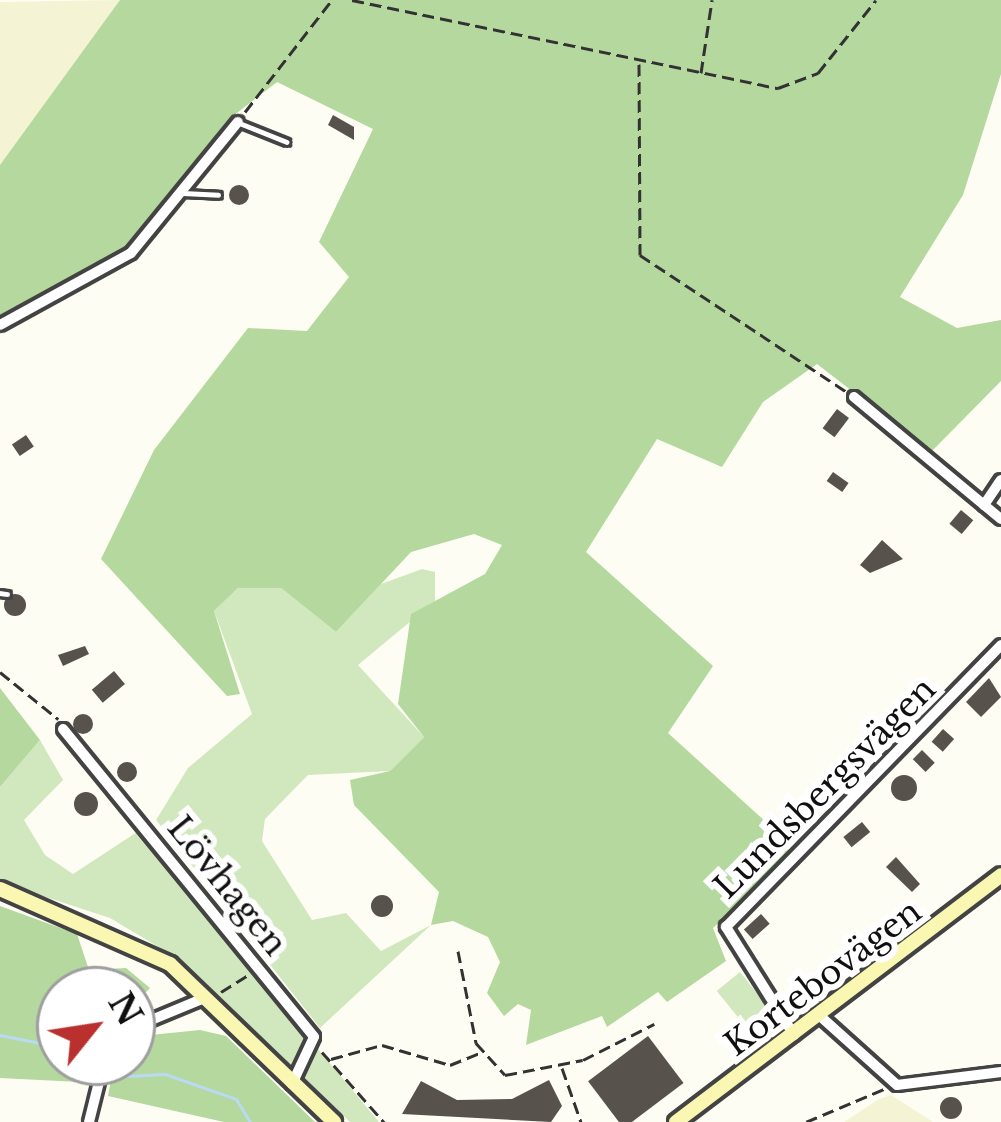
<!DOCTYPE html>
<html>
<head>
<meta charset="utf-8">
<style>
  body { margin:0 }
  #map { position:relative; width:1001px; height:1122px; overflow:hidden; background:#fefdf3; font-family:"Libre Baskerville",serif }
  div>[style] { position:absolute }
  .farmland>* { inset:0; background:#f4f3d4 }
  .green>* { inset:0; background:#d1e8be; transform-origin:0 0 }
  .forest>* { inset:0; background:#b4d89e }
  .stream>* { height:3px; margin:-1.5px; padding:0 1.5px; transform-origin:1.5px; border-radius:1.5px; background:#badaf3 }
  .building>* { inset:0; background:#58524d; transform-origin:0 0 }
  .round { border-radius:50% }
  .path>* { height:3px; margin-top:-1.5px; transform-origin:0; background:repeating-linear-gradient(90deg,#323232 0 12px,transparent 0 18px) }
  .roads { filter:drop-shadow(3px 0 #434343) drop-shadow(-3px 0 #434343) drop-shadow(0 3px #434343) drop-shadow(0 -3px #434343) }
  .lane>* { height:4.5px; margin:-2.25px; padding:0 2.25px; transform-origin:2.25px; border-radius:2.25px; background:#fff }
  .street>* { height:10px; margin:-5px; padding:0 5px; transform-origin:5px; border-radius:5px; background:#fff }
  .secondary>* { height:14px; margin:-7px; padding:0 7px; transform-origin:7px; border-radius:7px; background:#faf7b2 }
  span { translate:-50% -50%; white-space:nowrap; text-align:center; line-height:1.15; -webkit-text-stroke:12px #fff; paint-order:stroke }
  .street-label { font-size:33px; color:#101010 }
  .north { position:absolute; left:36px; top:966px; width:120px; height:120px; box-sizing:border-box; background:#fff; border:3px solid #9f9f9f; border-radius:50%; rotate:60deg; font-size:33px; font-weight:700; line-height:48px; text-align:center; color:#101010 }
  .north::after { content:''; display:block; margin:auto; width:42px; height:54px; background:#b9302e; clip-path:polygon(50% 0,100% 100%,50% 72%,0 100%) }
</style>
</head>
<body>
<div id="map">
  <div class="farmland">
    <i style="clip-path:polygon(120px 0,66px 83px,0 165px,0 2px)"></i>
    <i style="clip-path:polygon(891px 1095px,933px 1122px,844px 1122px,879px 1099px)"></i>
  </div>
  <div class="green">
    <i style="clip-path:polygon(422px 569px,435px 572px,435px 601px,358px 665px,424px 737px,390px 771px,308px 775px,265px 819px,262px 841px,312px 920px,346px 913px,381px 951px,431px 925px,320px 1028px,156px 820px,188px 768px,252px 714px,214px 611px,238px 588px,281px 588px,336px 632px,381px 584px)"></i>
    <i style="clip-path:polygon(40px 740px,63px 780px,24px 820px,45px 855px,73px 874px,137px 832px,379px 1122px,350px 1122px,177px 958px,110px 918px,0 882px,0 787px)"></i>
    <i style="left:740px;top:972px;width:55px;height:30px;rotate:51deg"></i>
  </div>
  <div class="forest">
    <i style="clip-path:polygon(120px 0,1001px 0,1001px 74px,963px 195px,900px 297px,957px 328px,1001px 320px,1001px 381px,931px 452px,817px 364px,763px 402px,722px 467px,657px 439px,586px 552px,713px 666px,668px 733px,798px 851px,713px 928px,726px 961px,667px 1002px,658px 992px,607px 1027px,602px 1016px,526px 1045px,531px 1010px,518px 1004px,504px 1016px,487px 993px,500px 962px,488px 937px,453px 921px,431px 925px,439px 892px,354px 805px,350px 780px,390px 771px,424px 737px,398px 704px,411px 614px,485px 574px,502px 545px,474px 534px,411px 552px,336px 632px,281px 588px,238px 588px,214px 611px,240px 694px,227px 696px,101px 559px,154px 450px,248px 328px,307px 331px,349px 277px,319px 242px,373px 129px,277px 82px,229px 119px,129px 249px,0 322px,0 165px)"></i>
    <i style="clip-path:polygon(0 688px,40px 740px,0 787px)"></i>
    <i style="clip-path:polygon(0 906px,77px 934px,89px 970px,126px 968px,150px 988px,132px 1007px,132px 990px,60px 990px,60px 1062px,90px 1062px,80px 1082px,0 1078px)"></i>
    <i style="clip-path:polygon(200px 1030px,226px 1036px,315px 1122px,224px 1122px,108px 1096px,113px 1070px,132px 1062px,141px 1036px)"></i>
  </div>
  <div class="stream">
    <i style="left:0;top:1035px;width:61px;rotate:11.3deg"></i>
    <i style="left:79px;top:1062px;width:22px;rotate:32deg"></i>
    <i style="left:107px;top:1077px;width:58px;rotate:-3deg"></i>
    <i style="left:165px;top:1074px;width:75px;rotate:19.4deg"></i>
    <i style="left:236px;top:1099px;width:27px;rotate:59deg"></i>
  </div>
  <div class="building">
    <i style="clip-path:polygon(333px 115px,354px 127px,354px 140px,328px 125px)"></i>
    <i class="round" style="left:229px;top:185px;width:20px;height:20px"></i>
    <i style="left:837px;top:409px;width:15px;height:24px;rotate:37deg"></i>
    <i style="left:26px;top:435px;width:14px;height:17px;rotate:56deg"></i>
    <i style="left:833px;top:472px;width:19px;height:11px;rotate:35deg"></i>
    <i style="left:961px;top:510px;width:16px;height:18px;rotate:40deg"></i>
    <i style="clip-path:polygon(882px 540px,903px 559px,870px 573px,860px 565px)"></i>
    <i class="round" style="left:4px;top:594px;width:22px;height:22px"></i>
    <i style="clip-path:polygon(85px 646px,89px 654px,63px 666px,58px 655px)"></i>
    <i style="left:114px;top:671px;width:17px;height:29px;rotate:50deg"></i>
    <i style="clip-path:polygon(989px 678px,1001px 697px,981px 717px,966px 702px)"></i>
    <i class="round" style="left:73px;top:714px;width:20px;height:20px"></i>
    <i style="left:943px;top:729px;width:15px;height:17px;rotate:42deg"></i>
    <i style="left:922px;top:750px;width:18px;height:13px;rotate:45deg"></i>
    <i class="round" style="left:117px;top:762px;width:20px;height:20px"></i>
    <i class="round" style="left:891px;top:775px;width:26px;height:26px"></i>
    <i class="round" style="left:74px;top:792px;width:24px;height:24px"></i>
    <i style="left:862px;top:822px;width:13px;height:24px;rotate:51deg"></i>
    <i style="clip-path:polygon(896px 857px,920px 884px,912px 892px,886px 867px)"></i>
    <i class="round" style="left:371px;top:895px;width:22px;height:22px"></i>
    <i style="left:761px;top:914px;width:13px;height:23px;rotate:48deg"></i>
    <i style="left:648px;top:1036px;width:59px;height:75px;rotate:53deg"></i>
    <i style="clip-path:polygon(549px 1080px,562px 1106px,551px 1122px,402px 1114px,421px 1081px,457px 1100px,512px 1099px)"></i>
    <i class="round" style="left:940px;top:1097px;width:22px;height:22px"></i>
  </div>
  <div class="path">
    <i style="left:352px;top:0;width:435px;rotate:11.7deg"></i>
    <i style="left:778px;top:88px;width:43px;rotate:-20.6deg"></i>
    <i style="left:818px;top:73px;width:93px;rotate:-51.5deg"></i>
    <i style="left:639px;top:64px;width:191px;rotate:89.7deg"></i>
    <i style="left:640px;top:255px;width:248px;rotate:33.5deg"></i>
    <i style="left:701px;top:73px;width:74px;rotate:-81.4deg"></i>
    <i style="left:245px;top:112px;width:142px;rotate:-52.2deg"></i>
    <i style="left:0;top:672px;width:75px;rotate:39deg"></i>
    <i style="left:458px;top:951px;width:94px;rotate:78.9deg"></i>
    <i style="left:476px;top:1043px;width:43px;rotate:47.8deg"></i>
    <i style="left:505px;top:1075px;width:79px;rotate:-10.9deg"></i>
    <i style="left:583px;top:1060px;width:80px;rotate:-26.9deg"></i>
    <i style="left:221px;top:992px;width:32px;rotate:-32deg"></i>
    <i style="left:322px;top:1052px;width:94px;rotate:48.5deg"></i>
    <i style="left:331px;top:1059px;width:53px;rotate:-15.4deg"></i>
    <i style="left:382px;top:1045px;width:71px;rotate:16.4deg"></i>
    <i style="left:450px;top:1065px;width:31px;rotate:-22deg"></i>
    <i style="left:562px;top:1068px;width:57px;rotate:70.6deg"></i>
    <i style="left:806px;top:1122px;width:85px;rotate:-22.9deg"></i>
  </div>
  <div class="roads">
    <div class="lane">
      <i style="left:242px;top:124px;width:48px;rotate:21.8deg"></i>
      <i style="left:183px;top:193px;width:35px;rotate:3deg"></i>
      <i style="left:0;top:593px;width:7px;rotate:8deg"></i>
    </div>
    <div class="street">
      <i style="left:0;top:325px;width:149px;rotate:-28.8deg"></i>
      <i style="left:131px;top:253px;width:169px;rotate:-50.8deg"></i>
      <i style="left:854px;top:397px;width:191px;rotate:39.7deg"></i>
      <i style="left:984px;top:505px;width:30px;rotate:-56deg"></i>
      <i style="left:63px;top:729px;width:397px;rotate:50.8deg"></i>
      <i style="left:314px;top:1037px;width:52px;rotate:115.1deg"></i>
      <i style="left:820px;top:1016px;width:103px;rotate:41.9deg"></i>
      <i style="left:897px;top:1085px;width:105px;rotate:-7.1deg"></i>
      <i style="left:132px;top:1028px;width:78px;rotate:-22.6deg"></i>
      <i style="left:794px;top:1035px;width:128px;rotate:-122.2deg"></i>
      <i style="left:726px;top:927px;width:394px;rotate:-45.7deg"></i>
      <i style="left:89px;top:1122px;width:62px;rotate:-76deg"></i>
    </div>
    <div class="secondary">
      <i style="left:0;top:889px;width:186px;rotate:23.8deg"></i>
      <i style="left:170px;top:964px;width:228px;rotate:43.9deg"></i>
      <i style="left:676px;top:1122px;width:408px;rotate:-37.2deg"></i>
    </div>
  </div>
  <div class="street-label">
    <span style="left:825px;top:788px;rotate:-45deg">Lundsbergsvägen</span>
    <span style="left:227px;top:886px;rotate:51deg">Lövhagen</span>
    <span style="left:823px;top:978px;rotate:-37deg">Kortebovägen</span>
  </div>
  <div class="north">N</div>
</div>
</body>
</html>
